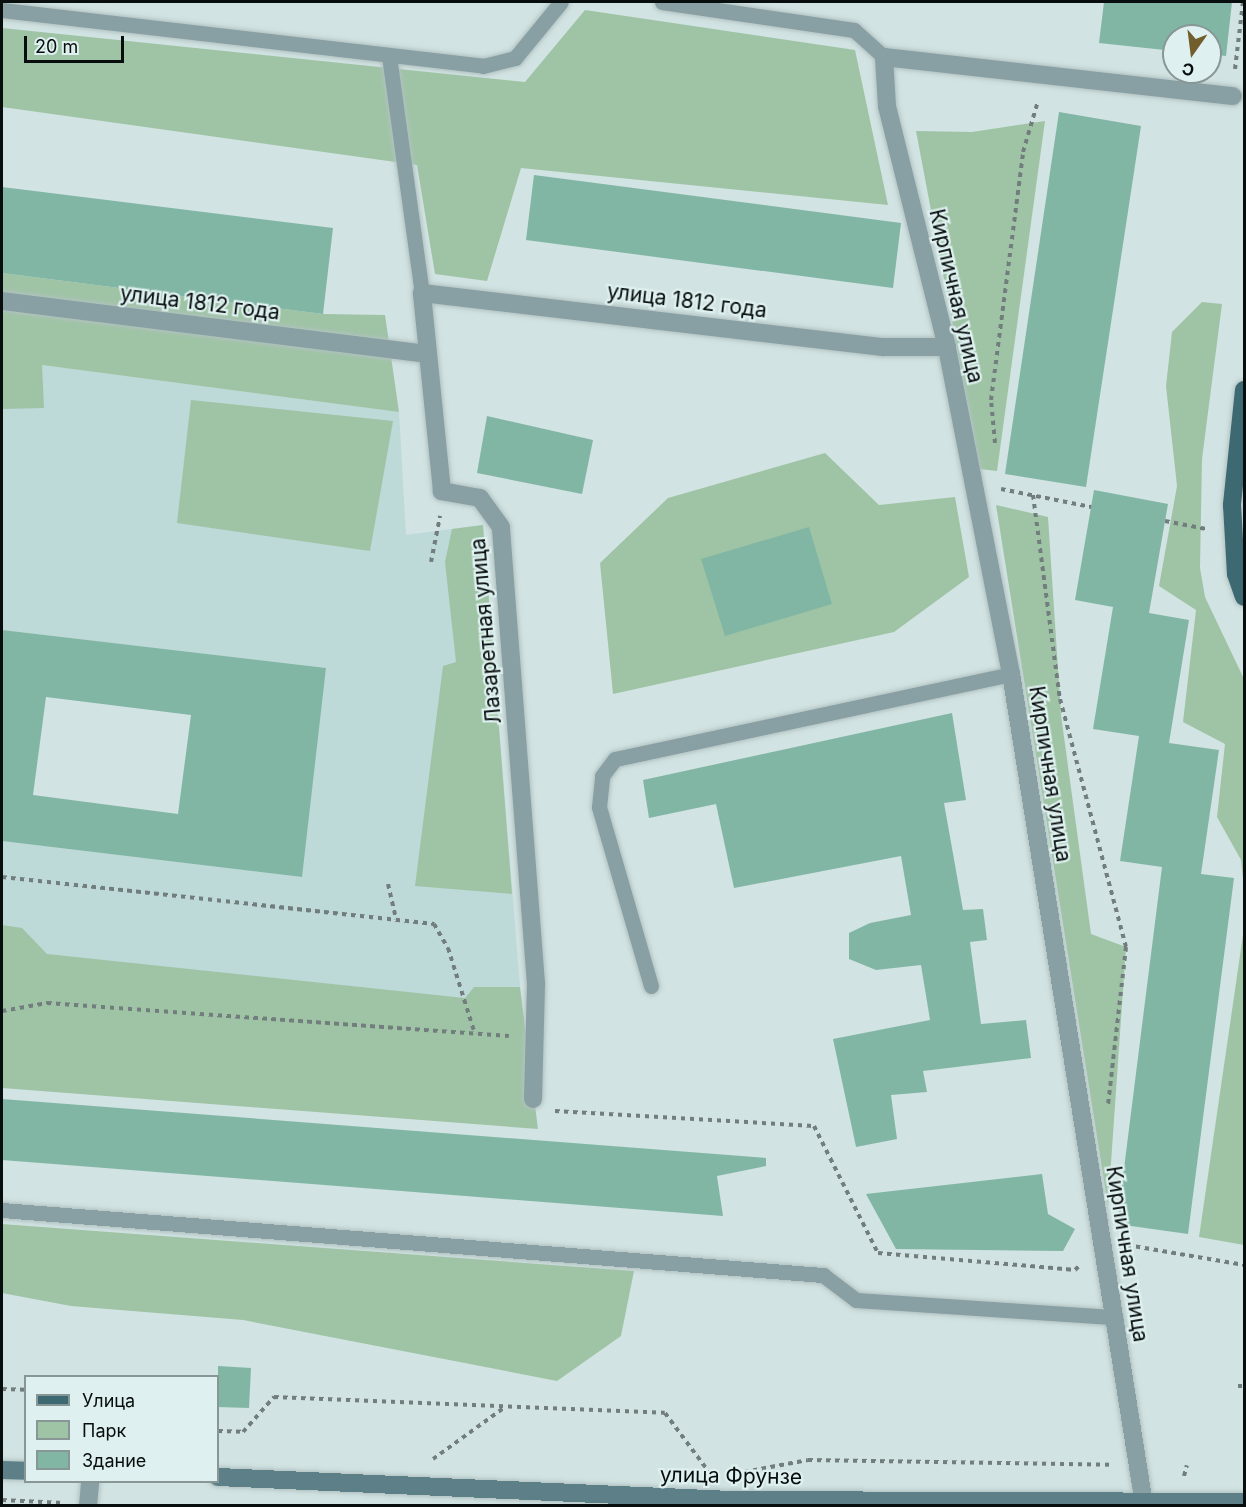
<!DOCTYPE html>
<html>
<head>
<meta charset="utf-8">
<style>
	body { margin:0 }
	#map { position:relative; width:1246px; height:1507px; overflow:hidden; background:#d1e3e2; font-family:Inter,sans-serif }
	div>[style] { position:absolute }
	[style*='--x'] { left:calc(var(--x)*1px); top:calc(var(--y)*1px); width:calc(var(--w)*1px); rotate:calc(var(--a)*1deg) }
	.built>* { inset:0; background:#bdd9d8 }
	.green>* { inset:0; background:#9fc4a5 }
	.building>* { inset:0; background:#82b6a4 }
	.path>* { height:4px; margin-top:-2px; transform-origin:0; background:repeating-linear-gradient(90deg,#727e7d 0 4.5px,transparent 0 9px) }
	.roads { filter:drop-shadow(0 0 2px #b1c1c0) drop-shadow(0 0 2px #b1c1c0) }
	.lane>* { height:15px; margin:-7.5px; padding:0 7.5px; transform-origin:7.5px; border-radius:7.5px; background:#889fa4 }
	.street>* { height:18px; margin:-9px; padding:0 9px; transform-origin:9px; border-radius:9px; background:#889fa4 }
	.secondary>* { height:18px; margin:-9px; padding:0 9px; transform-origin:9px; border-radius:9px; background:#5d8088 }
	.primary>* { height:18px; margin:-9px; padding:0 9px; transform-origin:9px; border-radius:9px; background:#3d6973 }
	span { translate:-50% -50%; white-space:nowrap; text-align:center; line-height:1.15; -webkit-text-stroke:4.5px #def0ef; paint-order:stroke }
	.street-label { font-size:21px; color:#080e0e }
	.frame { position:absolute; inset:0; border:3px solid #080e0e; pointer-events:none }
	.legend { position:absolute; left:24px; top:1375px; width:195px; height:108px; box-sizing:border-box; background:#def0ef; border:2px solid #889695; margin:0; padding:8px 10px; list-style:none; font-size:18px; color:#080e0e }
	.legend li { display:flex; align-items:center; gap:12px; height:30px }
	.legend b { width:30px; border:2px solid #889695 }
	.north { position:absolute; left:1162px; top:24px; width:60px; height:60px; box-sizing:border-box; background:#def0ef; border:2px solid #889695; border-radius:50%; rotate:194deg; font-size:16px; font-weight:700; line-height:24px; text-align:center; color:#080e0e }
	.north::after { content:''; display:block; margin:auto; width:21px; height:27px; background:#725d2c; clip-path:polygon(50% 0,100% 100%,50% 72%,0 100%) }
	.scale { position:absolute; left:24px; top:36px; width:100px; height:27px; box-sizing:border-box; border:3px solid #080e0e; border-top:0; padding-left:8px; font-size:18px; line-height:21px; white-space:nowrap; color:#080e0e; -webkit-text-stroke:4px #def0ef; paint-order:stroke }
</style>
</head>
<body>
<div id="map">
	<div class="built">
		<i style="clip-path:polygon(42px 365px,399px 412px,406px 535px,483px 525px,520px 987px,474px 987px,465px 998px,2px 950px,2px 841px,301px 877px,326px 668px,2px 630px,2px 409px)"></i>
	</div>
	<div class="green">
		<i style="clip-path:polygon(585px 10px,855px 50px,888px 205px,521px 168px,487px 281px,435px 274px,417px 165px,2px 107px,2px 28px,525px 82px)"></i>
		<i style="clip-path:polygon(1045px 121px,997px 471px,980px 469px,916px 131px,972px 132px)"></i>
		<i style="clip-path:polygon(2px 273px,323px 314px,385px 315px,399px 412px,42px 365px,44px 408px,2px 409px)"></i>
		<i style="clip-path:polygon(1202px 302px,1222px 304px,1202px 459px,1200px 568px,1205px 597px,1244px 679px,1244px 888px,1241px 860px,1217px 817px,1225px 744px,1183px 722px,1196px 610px,1159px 586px,1177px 486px,1166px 386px,1172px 332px)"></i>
		<i style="clip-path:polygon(191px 400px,393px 421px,370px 551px,177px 523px)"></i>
		<i style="clip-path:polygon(825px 453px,879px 505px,955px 497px,969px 577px,894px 632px,613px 694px,600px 563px,668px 498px)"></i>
		<i style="clip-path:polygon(996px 505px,1048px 517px,1061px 715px,1091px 934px,1126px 947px,1108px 1206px)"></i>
		<i style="clip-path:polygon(483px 525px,512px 894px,415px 886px,443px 666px,456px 662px,445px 562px,452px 529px)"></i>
		<i style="clip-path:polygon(2px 925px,22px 928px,47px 954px,465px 998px,474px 987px,520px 987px,538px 1129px,2px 1088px)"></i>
		<i style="clip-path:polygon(1244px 928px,1244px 1245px,1199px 1237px)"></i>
		<i style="clip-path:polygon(2px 1224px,634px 1271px,621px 1336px,557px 1381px,243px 1320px,71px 1306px,2px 1293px)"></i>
	</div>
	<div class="building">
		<i style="clip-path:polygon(1104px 2px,1232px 2px,1226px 56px,1210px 54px,1210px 36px,1174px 36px,1174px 51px,1099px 43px)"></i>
		<i style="clip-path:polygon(1059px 112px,1141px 126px,1086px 487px,1005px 474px)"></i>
		<i style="clip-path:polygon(534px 175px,901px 223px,893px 288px,526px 240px)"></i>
		<i style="clip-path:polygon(2px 187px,333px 228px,323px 314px,2px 273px)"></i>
		<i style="clip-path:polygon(487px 416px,593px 440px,582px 494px,477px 473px)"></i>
		<i style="clip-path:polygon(1094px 490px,1168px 504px,1149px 613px,1189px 620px,1169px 743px,1219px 750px,1201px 874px,1234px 878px,1188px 1234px,1117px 1224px,1162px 867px,1120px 861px,1139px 736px,1093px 729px,1113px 607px,1075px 600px)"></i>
		<i style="clip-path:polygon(809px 527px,832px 604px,725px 636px,701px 559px)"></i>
		<i style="clip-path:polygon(evenodd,2px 630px,326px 668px,302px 877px,2px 841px,2px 630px,46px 697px,191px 715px,178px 814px,33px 795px,46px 697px)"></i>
		<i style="clip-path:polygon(952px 713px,966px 800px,944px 803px,963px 910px,983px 909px,987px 940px,970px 942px,981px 1024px,1026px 1020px,1031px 1058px,923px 1071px,927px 1092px,891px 1095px,897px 1139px,856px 1147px,833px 1039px,930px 1020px,921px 965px,876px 970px,849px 959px,849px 933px,870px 923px,911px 915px,901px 856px,734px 888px,716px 804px,649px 818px,643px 780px)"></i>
		<i style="clip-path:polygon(2px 1099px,766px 1158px,766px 1166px,717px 1176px,723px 1216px,2px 1160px)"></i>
		<i style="clip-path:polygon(1042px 1174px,1048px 1214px,1075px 1229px,1063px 1251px,896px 1249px,866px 1194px)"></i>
		<i style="clip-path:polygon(218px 1366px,251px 1368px,249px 1408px,218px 1407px)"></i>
	</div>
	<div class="path">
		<i style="--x:1235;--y:69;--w:67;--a:-83.2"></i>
		<i style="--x:995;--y:443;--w:43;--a:-95.3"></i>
		<i style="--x:991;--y:400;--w:250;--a:-82.6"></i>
		<i style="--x:1023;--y:152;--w:53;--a:-73.6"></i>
		<i style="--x:1001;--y:489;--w:92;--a:11.3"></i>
		<i style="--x:1033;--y:495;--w:206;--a:82.5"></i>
		<i style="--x:1060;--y:699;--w:257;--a:75.1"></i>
		<i style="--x:1126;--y:947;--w:158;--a:96.5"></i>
		<i style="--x:1165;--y:521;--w:42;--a:11"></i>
		<i style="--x:431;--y:562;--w:47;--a:-78.9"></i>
		<i style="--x:2;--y:877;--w:435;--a:6.2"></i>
		<i style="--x:434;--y:924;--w:28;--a:60"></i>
		<i style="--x:448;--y:948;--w:90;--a:72.6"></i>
		<i style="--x:388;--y:884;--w:36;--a:77"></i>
		<i style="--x:2;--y:1011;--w:46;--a:-10.1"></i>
		<i style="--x:47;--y:1003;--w:463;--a:4.1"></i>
		<i style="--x:555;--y:1111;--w:259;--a:3.3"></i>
		<i style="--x:814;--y:1126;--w:142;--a:63.3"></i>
		<i style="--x:878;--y:1253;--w:198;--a:4.9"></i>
		<i style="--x:1075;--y:1270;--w:7;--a:-45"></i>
		<i style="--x:1127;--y:1245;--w:119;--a:9.7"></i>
		<i style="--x:1238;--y:1386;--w:6;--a:0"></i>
		<i style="--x:2;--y:1389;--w:24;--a:2"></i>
		<i style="--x:218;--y:1431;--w:25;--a:2"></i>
		<i style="--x:243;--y:1432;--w:47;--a:-48.5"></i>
		<i style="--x:274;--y:1397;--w:391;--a:2.3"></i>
		<i style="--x:665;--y:1413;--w:74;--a:53.3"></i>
		<i style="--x:433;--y:1459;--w:89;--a:-35.8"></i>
		<i style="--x:744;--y:1472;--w:65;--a:-10.6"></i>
		<i style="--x:808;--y:1460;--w:305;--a:0.9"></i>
		<i style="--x:1184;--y:1476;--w:11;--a:-75"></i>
		<i style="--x:2;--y:1500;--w:62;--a:2.8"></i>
	</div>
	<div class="roads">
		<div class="lane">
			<i style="--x:662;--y:2;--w:194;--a:8.3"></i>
			<i style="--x:854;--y:30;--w:40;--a:42"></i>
			<i style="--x:2;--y:10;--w:484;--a:6.6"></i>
			<i style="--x:483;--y:66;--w:33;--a:-14"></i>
			<i style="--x:515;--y:58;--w:72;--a:-50.6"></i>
			<i style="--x:389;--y:56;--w:239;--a:82.1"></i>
			<i style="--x:651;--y:986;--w:186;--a:-106.2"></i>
			<i style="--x:599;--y:807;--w:31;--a:-84"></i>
			<i style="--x:602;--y:776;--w:21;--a:-53"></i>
			<i style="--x:615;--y:759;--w:405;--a:-12.1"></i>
			<i style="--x:2;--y:1210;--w:824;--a:4.53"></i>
			<i style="--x:823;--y:1275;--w:41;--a:37.1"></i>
			<i style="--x:856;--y:1300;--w:260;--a:3.8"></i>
		</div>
		<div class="street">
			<i style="--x:2;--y:301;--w:429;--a:7.1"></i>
			<i style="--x:533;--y:1099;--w:115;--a:-88.5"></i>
			<i style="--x:536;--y:984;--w:458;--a:-94.4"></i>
			<i style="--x:501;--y:527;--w:36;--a:-126"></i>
			<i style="--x:480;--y:498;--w:39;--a:-170"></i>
			<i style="--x:442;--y:491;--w:199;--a:-95.8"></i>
			<i style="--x:422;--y:293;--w:464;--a:6.7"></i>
			<i style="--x:883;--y:347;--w:64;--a:0"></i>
			<i style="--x:1144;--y:1504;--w:841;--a:-99.1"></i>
			<i style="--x:1011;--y:674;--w:333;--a:-101.1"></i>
			<i style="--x:947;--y:347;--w:248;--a:-104"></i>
			<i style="--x:887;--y:106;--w:49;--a:-93.5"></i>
			<i style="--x:884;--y:57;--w:351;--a:6.4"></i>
			<i style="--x:88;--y:1506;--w:24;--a:-85"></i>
		</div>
		<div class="secondary">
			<i style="--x:2;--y:1470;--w:24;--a:2"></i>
			<i style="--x:218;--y:1477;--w:513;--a:2.57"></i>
			<i style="--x:730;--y:1500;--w:514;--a:0.22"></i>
		</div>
		<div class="primary">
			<i style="--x:1244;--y:390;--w:116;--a:96"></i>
			<i style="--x:1232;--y:505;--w:69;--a:86.7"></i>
			<i style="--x:1236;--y:574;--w:24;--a:71"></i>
		</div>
	</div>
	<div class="street-label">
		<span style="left:956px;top:296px;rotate:77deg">Кирпичная улица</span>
		<span style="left:687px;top:301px;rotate:7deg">улица 1812 года</span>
		<span style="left:200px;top:303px;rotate:7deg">улица 1812 года</span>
		<span style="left:486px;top:631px;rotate:-95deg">Лазаретная улица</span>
		<span style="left:1050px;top:774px;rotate:81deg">Кирпичная улица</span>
		<span style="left:1127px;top:1254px;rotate:81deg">Кирпичная улица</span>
		<span style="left:731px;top:1476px;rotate:1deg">улица Фрунзе</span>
	</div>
	<div class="frame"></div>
	<ul class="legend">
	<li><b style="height:8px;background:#3d6973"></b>Улица</li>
	<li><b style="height:16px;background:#9fc4a5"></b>Парк</li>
	<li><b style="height:16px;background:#82b6a4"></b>Здание</li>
	</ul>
	<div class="north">С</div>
	<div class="scale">20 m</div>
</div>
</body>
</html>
